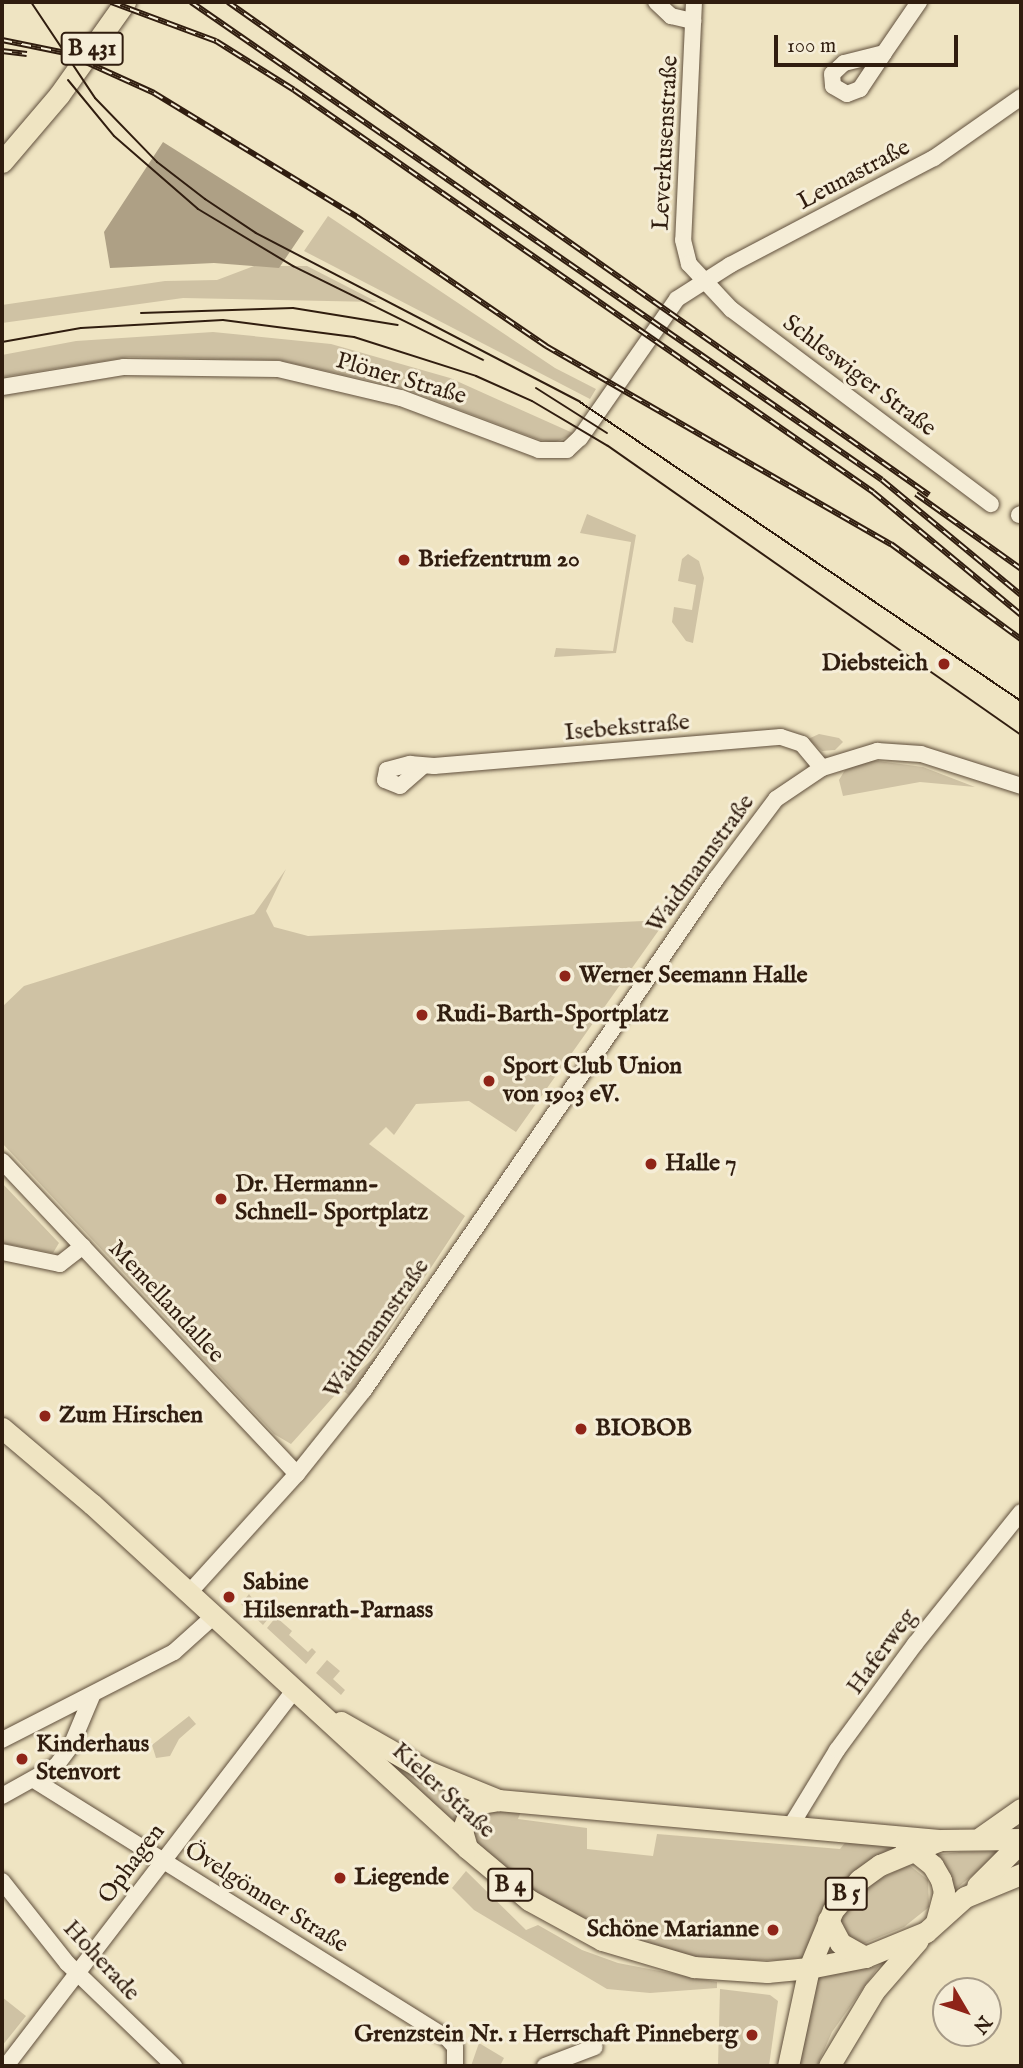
<!DOCTYPE html>
<html>
<head>
<meta charset="utf-8">
<style>
	body { margin:0 }
	#map { position:relative; width:1023px; height:2068px; overflow:hidden; background:#efe4c2; font-family:"IM FELL English",serif }
	div>[style] { position:absolute }
	[style*='--x'] { left:calc(var(--x)*1px); top:calc(var(--y)*1px); width:calc(var(--w)*1px); rotate:calc(var(--a)*1deg) }
	.green>* { inset:0; background:#cfc2a4 }
	.water>* { inset:0; background:#aea085 }
	.roads { filter:drop-shadow(0 0 2px #604f3c) drop-shadow(0 0 2px #604f3c) }
	.minor>* { height:16px; margin:-8px; padding:0 8px; transform-origin:8px; border-radius:8px; background:#f5edd7 }
	.major>* { height:21px; margin:-10.5px; padding:0 10.5px; transform-origin:10.5px; border-radius:10.5px; background:#efe4c2 }
	.tram>* { height:2px; margin:-1px; padding:0 1px; transform-origin:1px; border-radius:1px; background:#301d0f }
	.rail>* { height:6px; margin-top:-3px; transform-origin:0; background:repeating-linear-gradient(90deg,#f5edd7 0 10px,#301d0f 0 20px); box-sizing:border-box; border-block:2px solid #301d0f }
	.dots>* { width:19px; height:19px; translate:-50% -50%; box-sizing:border-box; border:4px solid #f5edd7; border-radius:50% }
	span { translate:-50% -50%; white-space:nowrap; text-align:center; line-height:1.15; -webkit-text-stroke:6px #f5edd7; paint-order:stroke }
	.shield-label span { padding:2px 5px; background:#f5edd7; border:2px solid; border-radius:5px; -webkit-text-stroke-width:0 }
	.shield-label { font-size:23px; color:#301d0f; font-weight:700 }
	.street-label { font-size:24px; color:#301d0f }
	.poi-label { font-size:24px; color:#301d0f; font-weight:700 }
	.left { translate:0 -50%; text-align:left }
	.right { translate:-100% -50%; text-align:right }
	.frame { position:absolute; inset:0; border:4px solid #301d0f; pointer-events:none }
	.north { position:absolute; left:932px; top:1977px; width:70px; height:70px; box-sizing:border-box; background:#f5edd7; border:2px solid #a69a87; border-radius:50%; rotate:129deg; font-size:19px; font-weight:700; line-height:28px; text-align:center; color:#301d0f }
	.north::after { content:''; display:block; margin:auto; width:24px; height:32px; background:#8f2418; clip-path:polygon(50% 0,100% 100%,50% 72%,0 100%) }
	.scale { position:absolute; left:774px; top:35px; width:184px; height:32px; box-sizing:border-box; border:4px solid #301d0f; border-top:0; padding-left:9px; font-size:21px; line-height:24px; white-space:nowrap; color:#301d0f; -webkit-text-stroke:5px #f5edd7; paint-order:stroke }
</style>
</head>
<body>
<div id="map">
	<div class="green">
		<i style="clip-path:polygon(328px 216px,555px 368px,596px 389px,590px 399px,304px 251px)"></i>
		<i style="clip-path:polygon(254px 266px,307px 266px,377px 302px,183px 298px,2px 323px,2px 305px,165px 281px,217px 280px)"></i>
		<i style="clip-path:polygon(213px 332px,331px 344px,450px 378px,575px 434px,553px 443px,537px 439px,402px 388px,278px 360px,129px 357px,2px 377px,2px 355px,76px 341px)"></i>
		<i style="clip-path:polygon(587px 514px,636px 535px,616px 653px,554px 657px,556px 648px,613px 651px,631px 542px,580px 533px)"></i>
		<i style="clip-path:polygon(688px 554px,699px 561px,704px 578px,693px 643px,686px 641px,672px 622px,674px 607px,692px 610px,696px 585px,678px 581px,682px 559px)"></i>
		<i style="clip-path:polygon(819px 734px,839px 738px,843px 742px,835px 750px,822px 751px,808px 739px)"></i>
		<i style="clip-path:polygon(870px 760px,923px 767px,975px 787px,920px 782px,843px 796px,839px 780px,845px 770px)"></i>
		<i style="clip-path:polygon(286px 869px,266px 911px,274px 927px,308px 936px,666px 920px,516px 1132px,469px 1101px,416px 1104px,394px 1135px,386px 1127px,369px 1144px,465px 1216px,380px 1345px,291px 1444px,274px 1434px,2px 1143px,2px 1007px,24px 986px,254px 914px)"></i>
		<i style="clip-path:polygon(2px 1183px,59px 1243px,53px 1253px,2px 1243px)"></i>
		<i style="clip-path:polygon(379px 1353px,350px 1396px,342px 1390px,354px 1376px)"></i>
		<i style="clip-path:polygon(249px 1594px,267px 1617px,273px 1613px,263px 1625px,241px 1604px)"></i>
		<i style="clip-path:polygon(276px 1617px,292px 1631px,289px 1635px,308px 1652px,312px 1648px,316px 1652px,306px 1664px,267px 1628px)"></i>
		<i style="clip-path:polygon(327px 1660px,340px 1671px,333px 1679px,345px 1690px,341px 1695px,316px 1673px)"></i>
		<i style="clip-path:polygon(189px 1716px,196px 1724px,179px 1739px,170px 1756px,156px 1758px,152px 1745px)"></i>
		<i style="clip-path:polygon(365px 1747px,468px 1802px,453px 1825px)"></i>
		<i style="clip-path:polygon(485px 1810px,521px 1811px,518px 1819px,587px 1828px,587px 1849px,653px 1856px,657px 1834px,840px 1849px,848px 1839px,890px 1848px,829px 1900px,803px 1960px,704px 1960px,610px 1934px,528px 1889px,474px 1840px,472px 1826px)"></i>
		<i style="clip-path:polygon(1003px 1851px,953px 1891px,934px 1855px,959px 1852px)"></i>
		<i style="clip-path:polygon(909px 1865px,928px 1880px,929px 1907px,904px 1927px,858px 1946px,838px 1927px,845px 1911px,877px 1880px)"></i>
		<i style="clip-path:polygon(466px 1871px,526px 1930px,538px 1925px,582px 1950px,618px 1963px,717px 1982px,717px 1988px,650px 1993px,607px 1989px,474px 1910px,452px 1888px)"></i>
		<i style="clip-path:polygon(879px 1966px,832px 2032px,817px 2066px,797px 2066px,817px 1977px)"></i>
		<i style="clip-path:polygon(720px 1989px,770px 1995px,778px 2001px,769px 2066px,718px 2066px)"></i>
		<i style="clip-path:polygon(2px 1997px,26px 2016px,2px 2046px)"></i>
		<i style="clip-path:polygon(479px 2043px,504px 2058px,500px 2066px,471px 2066px)"></i>
	</div>
	<div class="water">
		<i style="clip-path:polygon(163px 142px,304px 231px,279px 268px,214px 263px,110px 268px,104px 232px)"></i>
	</div>
	<div class="roads">
		<div class="minor">
			<i style="--x:656;--y:2;--w:21;--a:43"></i>
			<i style="--x:671;--y:16;--w:23;--a:13"></i>
			<i style="--x:694;--y:2;--w:238;--a:92.6"></i>
			<i style="--x:683;--y:240;--w:25;--a:76"></i>
			<i style="--x:689;--y:264;--w:62;--a:47"></i>
			<i style="--x:731;--y:309;--w:325;--a:36.9"></i>
			<i style="--x:884;--y:53;--w:41;--a:166"></i>
			<i style="--x:844;--y:63;--w:16;--a:137"></i>
			<i style="--x:832;--y:74;--w:12;--a:85"></i>
			<i style="--x:833;--y:86;--w:16;--a:30"></i>
			<i style="--x:847;--y:94;--w:14;--a:-21"></i>
			<i style="--x:860;--y:89;--w:43;--a:-56.3"></i>
			<i style="--x:884;--y:53;--w:62;--a:-55.5"></i>
			<i style="--x:2;--y:387;--w:124;--a:-9.3"></i>
			<i style="--x:124;--y:367;--w:154;--a:0.7"></i>
			<i style="--x:278;--y:369;--w:126;--a:13.3"></i>
			<i style="--x:401;--y:398;--w:147;--a:20.6"></i>
			<i style="--x:539;--y:450;--w:28;--a:0"></i>
			<i style="--x:567;--y:450;--w:18;--a:-43"></i>
			<i style="--x:580;--y:438;--w:169;--a:-55.1"></i>
			<i style="--x:677;--y:299;--w:63;--a:-32.7"></i>
			<i style="--x:730;--y:265;--w:230;--a:-27.7"></i>
			<i style="--x:934;--y:158;--w:106;--a:-35"></i>
			<i style="--x:1019;--y:515;--w:2;--a:-27"></i>
			<i style="--x:423;--y:766;--w:30;--a:139"></i>
			<i style="--x:400;--y:786;--w:16;--a:-158"></i>
			<i style="--x:385;--y:780;--w:10;--a:-79"></i>
			<i style="--x:387;--y:770;--w:24;--a:-15"></i>
			<i style="--x:410;--y:764;--w:24;--a:5"></i>
			<i style="--x:434;--y:766;--w:348;--a:-4.8"></i>
			<i style="--x:781;--y:737;--w:22;--a:18"></i>
			<i style="--x:802;--y:744;--w:31;--a:50"></i>
			<i style="--x:2;--y:1161;--w:430;--a:46.7"></i>
			<i style="--x:2;--y:1252;--w:59;--a:11.7"></i>
			<i style="--x:60;--y:1264;--w:29;--a:-38"></i>
			<i style="--x:188;--y:1594;--w:162;--a:-47.8"></i>
			<i style="--x:297;--y:1474;--w:107;--a:-51.4"></i>
			<i style="--x:364;--y:1390;--w:621;--a:-55.44"></i>
			<i style="--x:716;--y:879;--w:100;--a:-53.1"></i>
			<i style="--x:776;--y:799;--w:55;--a:-34"></i>
			<i style="--x:822;--y:768;--w:58;--a:-17.2"></i>
			<i style="--x:877;--y:751;--w:44;--a:3.9"></i>
			<i style="--x:921;--y:754;--w:105;--a:17.7"></i>
			<i style="--x:2;--y:1740;--w:193;--a:-27.1"></i>
			<i style="--x:174;--y:1652;--w:54;--a:-42"></i>
			<i style="--x:34;--y:1780;--w:487;--a:32"></i>
			<i style="--x:447;--y:2038;--w:12;--a:48"></i>
			<i style="--x:455;--y:2047;--w:19;--a:90"></i>
			<i style="--x:2;--y:1796;--w:62;--a:-29.1"></i>
			<i style="--x:56;--y:1766;--w:25;--a:-53"></i>
			<i style="--x:71;--y:1746;--w:54;--a:-67.2"></i>
			<i style="--x:790;--y:1827;--w:90;--a:-58.6"></i>
			<i style="--x:837;--y:1750;--w:132;--a:-53.7"></i>
			<i style="--x:915;--y:1644;--w:169;--a:-51.2"></i>
			<i style="--x:2;--y:1881;--w:105;--a:51.6"></i>
			<i style="--x:67;--y:1963;--w:149;--a:43.9"></i>
			<i style="--x:6;--y:2066;--w:474;--a:-52.5"></i>
			<i style="--x:545;--y:2066;--w:53;--a:-20.8"></i>
		</div>
		<div class="major">
			<i style="--x:2;--y:162;--w:88;--a:-49.6"></i>
			<i style="--x:59;--y:95;--w:114;--a:-54.6"></i>
			<i style="--x:2;--y:1428;--w:118;--a:40.2"></i>
			<i style="--x:92;--y:1504;--w:509;--a:42.53"></i>
			<i style="--x:467;--y:1848;--w:81;--a:40"></i>
			<i style="--x:529;--y:1900;--w:83;--a:28.7"></i>
			<i style="--x:602;--y:1940;--w:96;--a:16.4"></i>
			<i style="--x:694;--y:1967;--w:73;--a:3.9"></i>
			<i style="--x:767;--y:1972;--w:42;--a:-5.4"></i>
			<i style="--x:809;--y:1968;--w:57;--a:-11.1"></i>
			<i style="--x:865;--y:1957;--w:66;--a:-22.3"></i>
			<i style="--x:926;--y:1932;--w:52;--a:-41.9"></i>
			<i style="--x:965;--y:1897;--w:61;--a:-22.3"></i>
			<i style="--x:341;--y:1722;--w:99;--a:29.7"></i>
			<i style="--x:427;--y:1771;--w:77;--a:22.2"></i>
			<i style="--x:498;--y:1800;--w:445;--a:5.2"></i>
			<i style="--x:941;--y:1840;--w:80;--a:-0.7"></i>
			<i style="--x:981;--y:1837;--w:49;--a:-35"></i>
			<i style="--x:905;--y:1843;--w:36;--a:39"></i>
			<i style="--x:933;--y:1866;--w:16;--a:60"></i>
			<i style="--x:941;--y:1880;--w:12;--a:76"></i>
			<i style="--x:944;--y:1892;--w:31;--a:105"></i>
			<i style="--x:467;--y:1848;--w:18;--a:-106"></i>
			<i style="--x:462;--y:1831;--w:17;--a:-69"></i>
			<i style="--x:468;--y:1815;--w:18;--a:-43"></i>
			<i style="--x:481;--y:1803;--w:17;--a:-10"></i>
			<i style="--x:977;--y:1886;--w:62;--a:-45"></i>
			<i style="--x:828;--y:1920;--w:26;--a:62"></i>
			<i style="--x:840;--y:1943;--w:29;--a:29"></i>
			<i style="--x:788;--y:2066;--w:100;--a:-77.9"></i>
			<i style="--x:809;--y:1968;--w:63;--a:-67.5"></i>
			<i style="--x:833;--y:1910;--w:40;--a:-49"></i>
			<i style="--x:859;--y:1880;--w:26;--a:-36"></i>
			<i style="--x:880;--y:1865;--w:63;--a:-22.5"></i>
			<i style="--x:829;--y:2066;--w:87;--a:-59"></i>
			<i style="--x:874;--y:1991;--w:67;--a:-49.2"></i>
		</div>
	</div>
	<div class="tram">
		<i style="--x:31;--y:2;--w:115;--a:56.3"></i>
		<i style="--x:95;--y:98;--w:89;--a:45.9"></i>
		<i style="--x:157;--y:162;--w:61;--a:37.6"></i>
		<i style="--x:205;--y:199;--w:61;--a:33.7"></i>
		<i style="--x:256;--y:233;--w:365;--a:27.5"></i>
		<i style="--x:580;--y:402;--w:533;--a:34.14"></i>
		<i style="--x:68;--y:80;--w:72;--a:50.6"></i>
		<i style="--x:114;--y:136;--w:111;--a:41"></i>
		<i style="--x:198;--y:209;--w:111;--a:31"></i>
		<i style="--x:293;--y:266;--w:212;--a:26.3"></i>
		<i style="--x:141;--y:313;--w:152;--a:-1.9"></i>
		<i style="--x:293;--y:308;--w:106;--a:9.2"></i>
		<i style="--x:2;--y:342;--w:80;--a:-10"></i>
		<i style="--x:81;--y:328;--w:142;--a:-3.2"></i>
		<i style="--x:223;--y:320;--w:132;--a:7.4"></i>
		<i style="--x:354;--y:337;--w:128;--a:17.7"></i>
		<i style="--x:476;--y:376;--w:61;--a:24.1"></i>
		<i style="--x:532;--y:401;--w:88;--a:30.6"></i>
		<i style="--x:608;--y:446;--w:504;--a:34.98"></i>
		<i style="--x:536;--y:388;--w:84;--a:32.4"></i>
	</div>
	<div class="rail">
		<i style="--x:111;--y:2;--w:112;--a:20.4"></i>
		<i style="--x:216;--y:41;--w:92;--a:32.1"></i>
		<i style="--x:294;--y:90;--w:705;--a:34.77"></i>
		<i style="--x:873;--y:492;--w:192;--a:39.7"></i>
		<i style="--x:191;--y:2;--w:840;--a:34.67"></i>
		<i style="--x:882;--y:480;--w:180;--a:39.6"></i>
		<i style="--x:228;--y:2;--w:857;--a:35.12"></i>
		<i style="--x:2;--y:40;--w:65;--a:11.5"></i>
		<i style="--x:66;--y:53;--w:97;--a:24.4"></i>
		<i style="--x:154;--y:93;--w:238;--a:31.4"></i>
		<i style="--x:357;--y:217;--w:229;--a:34.3"></i>
		<i style="--x:546;--y:346;--w:398;--a:29.9"></i>
		<i style="--x:891;--y:544;--w:161;--a:36.2"></i>
		<i style="--x:2;--y:51;--w:25;--a:7"></i>
		<i style="--x:916;--y:494;--w:129;--a:35.5"></i>
	</div>
	<div class="dots">
		<i style="left:404px;top:560px;background:#8f2418"></i>
		<i style="left:944px;top:664px;background:#8f2418"></i>
		<i style="left:565px;top:976px;background:#8f2418"></i>
		<i style="left:422px;top:1015px;background:#8f2418"></i>
		<i style="left:489px;top:1081px;background:#8f2418"></i>
		<i style="left:651px;top:1164px;background:#8f2418"></i>
		<i style="left:221px;top:1199px;background:#8f2418"></i>
		<i style="left:45px;top:1416px;background:#8f2418"></i>
		<i style="left:581px;top:1429px;background:#8f2418"></i>
		<i style="left:229px;top:1597px;background:#8f2418"></i>
		<i style="left:22px;top:1759px;background:#8f2418"></i>
		<i style="left:340px;top:1878px;background:#8f2418"></i>
		<i style="left:773px;top:1930px;background:#8f2418"></i>
		<i style="left:752px;top:2035px;background:#8f2418"></i>
	</div>
	<div class="shield-label">
		<span style="left:92px;top:49px">B 431</span>
		<span style="left:510px;top:1885px">B 4</span>
		<span style="left:846px;top:1894px">B 5</span>
	</div>
	<div class="street-label">
		<span style="left:666px;top:143px;rotate:-87deg">Leverkusenstraße</span>
		<span style="left:854px;top:175px;rotate:-28deg">Leunastraße</span>
		<span style="left:859px;top:376px;rotate:37deg">Schleswiger Straße</span>
		<span style="left:401px;top:379px;rotate:16deg">Plöner Straße</span>
		<span style="left:627px;top:728px;rotate:-5deg">Isebekstraße</span>
		<span style="left:701px;top:864px;rotate:-54deg">Waidmannstraße</span>
		<span style="left:166px;top:1302px;rotate:47deg">Memellandallee</span>
		<span style="left:377px;top:1329px;rotate:-55deg">Waidmannstraße</span>
		<span style="left:882px;top:1652px;rotate:-54deg">Haferweg</span>
		<span style="left:443px;top:1791px;rotate:42deg">Kieler Straße</span>
		<span style="left:132px;top:1864px;rotate:-53deg">Ophagen</span>
		<span style="left:266px;top:1898px;rotate:32deg">Övelgönner Straße</span>
		<span style="left:101px;top:1961px;rotate:47deg">Hoherade</span>
	</div>
	<div class="poi-label">
		<span class="left" style="left:418px;top:560px">Briefzentrum 20</span>
		<span class="right" style="left:928px;top:664px">Diebsteich</span>
		<span class="left" style="left:579px;top:976px">Werner Seemann Halle</span>
		<span class="left" style="left:436px;top:1015px">Rudi-Barth-Sportplatz</span>
		<span class="left" style="left:503px;top:1081px">Sport Club Union<br>von 1903 eV.</span>
		<span class="left" style="left:665px;top:1164px">Halle 7</span>
		<span class="left" style="left:235px;top:1199px">Dr. Hermann-<br>Schnell- Sportplatz</span>
		<span class="left" style="left:59px;top:1416px">Zum Hirschen</span>
		<span class="left" style="left:595px;top:1429px">BIOBOB</span>
		<span class="left" style="left:243px;top:1597px">Sabine<br>Hilsenrath-Parnass</span>
		<span class="left" style="left:36px;top:1759px">Kinderhaus<br>Stenvort</span>
		<span class="left" style="left:354px;top:1878px">Liegende</span>
		<span class="right" style="left:759px;top:1930px">Schöne Marianne</span>
		<span class="right" style="left:738px;top:2035px">Grenzstein Nr. 1 Herrschaft Pinneberg</span>
	</div>
	<div class="frame"></div>
	<div class="north">N</div>
	<div class="scale">100 m</div>
</div>
</body>
</html>
